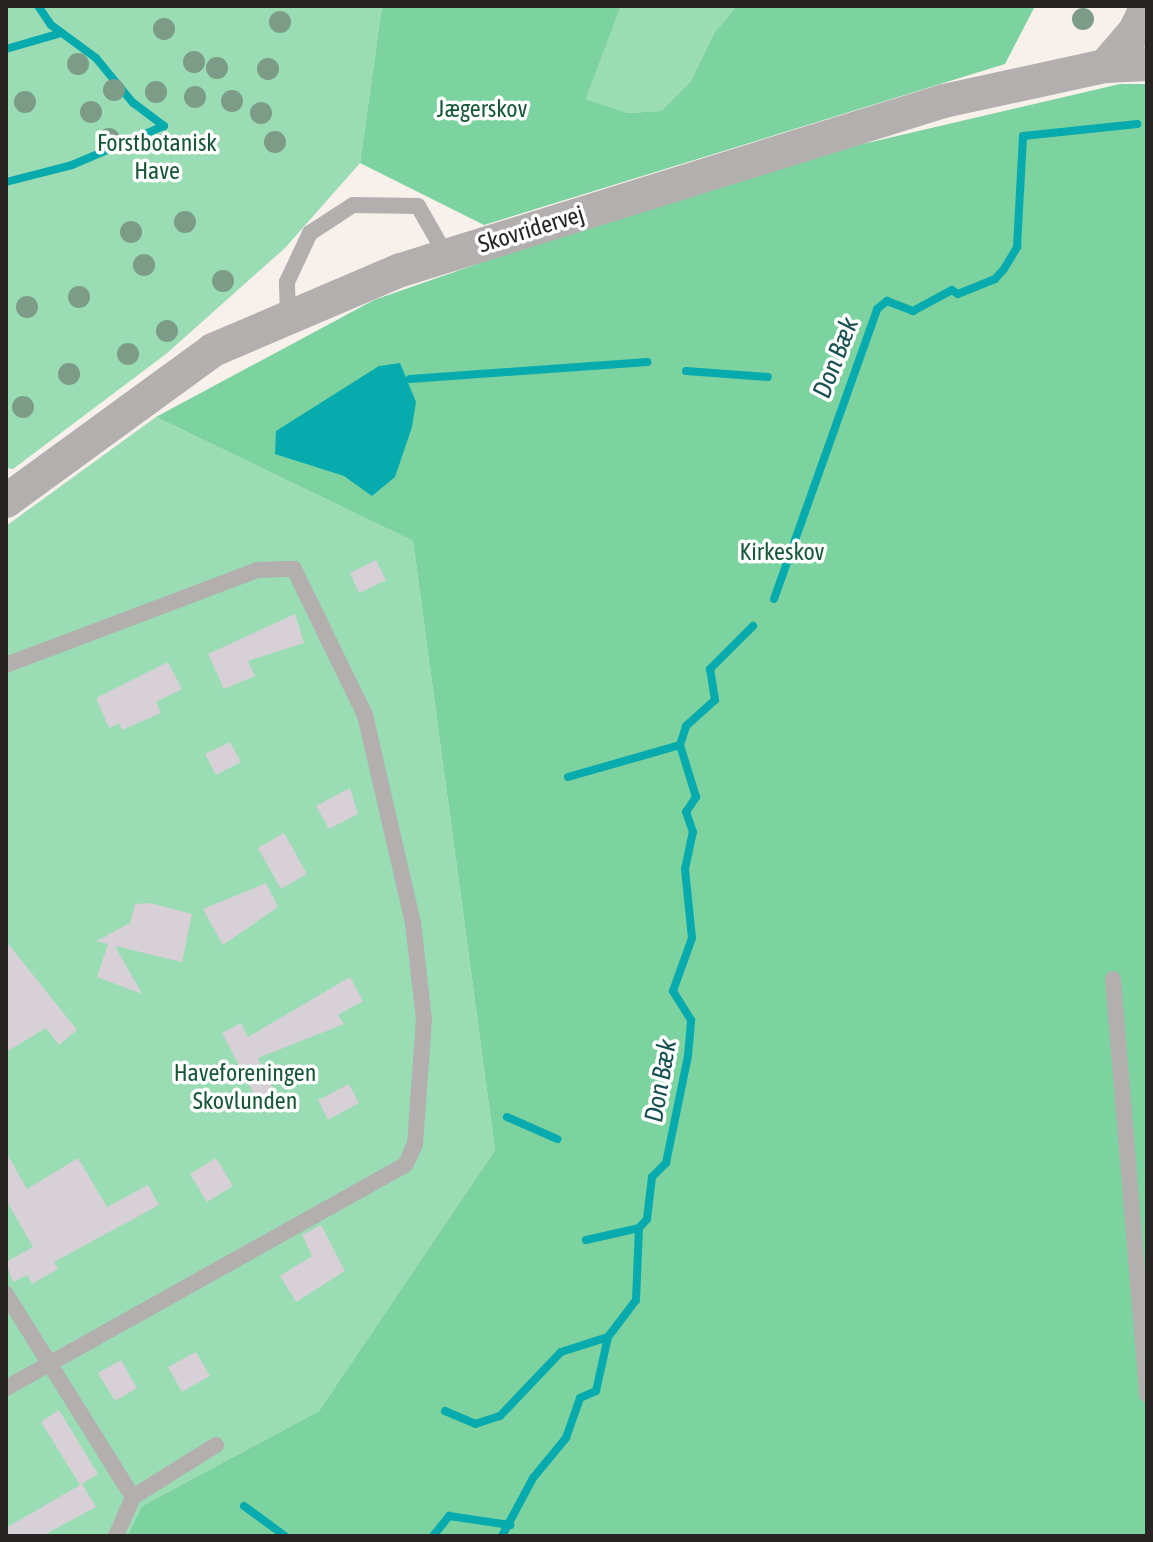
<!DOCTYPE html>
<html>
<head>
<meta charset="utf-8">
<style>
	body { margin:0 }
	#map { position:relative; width:1153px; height:1542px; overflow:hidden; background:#f8f0eb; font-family:"Asap Condensed",sans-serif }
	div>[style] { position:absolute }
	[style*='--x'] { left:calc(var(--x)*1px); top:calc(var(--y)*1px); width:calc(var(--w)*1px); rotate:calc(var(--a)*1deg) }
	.green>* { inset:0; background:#9adcb3 }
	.forest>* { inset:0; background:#7cd39f }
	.water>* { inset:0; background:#07aaad }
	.stream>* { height:8px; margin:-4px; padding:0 4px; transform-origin:4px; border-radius:4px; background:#07aaad }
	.building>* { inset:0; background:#d7d0d6 }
	.service>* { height:16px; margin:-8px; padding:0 8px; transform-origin:8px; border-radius:8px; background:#b3afaf }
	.minor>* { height:34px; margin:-17px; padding:0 17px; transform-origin:17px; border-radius:17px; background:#b3afaf }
	.trees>* { width:22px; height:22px; margin:-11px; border-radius:50%; background:#7c9c88 }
	span { translate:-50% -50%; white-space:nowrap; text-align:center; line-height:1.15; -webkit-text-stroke:7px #fff; paint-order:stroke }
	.park-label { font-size:24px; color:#175837 }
	.street-label { font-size:24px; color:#272423 }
	.water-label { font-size:26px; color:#195152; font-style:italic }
	.frame { position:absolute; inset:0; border:8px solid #272423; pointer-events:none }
</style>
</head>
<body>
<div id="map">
	<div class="green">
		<i style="clip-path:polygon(6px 6px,382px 6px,360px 163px,285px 248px,166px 354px,13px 469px,6px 468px)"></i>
		<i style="clip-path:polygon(621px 6px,737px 6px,714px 33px,691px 81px,661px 111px,628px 113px,586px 99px)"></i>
		<i style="clip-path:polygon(156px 417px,413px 541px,495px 1150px,319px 1411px,142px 1506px,127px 1536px,6px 1536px,6px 526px)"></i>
	</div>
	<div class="forest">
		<i style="clip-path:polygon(382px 6px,621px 6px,586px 99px,628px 113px,661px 111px,691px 81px,714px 33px,737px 6px,1035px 6px,1005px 64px,484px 225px,360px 163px)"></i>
		<i style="clip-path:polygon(1120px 84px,1147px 84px,1147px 1536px,127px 1536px,142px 1506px,319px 1411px,495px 1150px,413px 541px,156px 417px,374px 300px,586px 226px,850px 147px)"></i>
	</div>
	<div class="water">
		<i style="clip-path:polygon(400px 363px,416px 402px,412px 427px,395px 477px,372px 496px,344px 476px,275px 454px,276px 431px,379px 366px)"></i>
	</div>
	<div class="stream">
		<i style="--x:6;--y:49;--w:57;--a:-16.2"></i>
		<i style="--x:6;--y:182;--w:68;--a:-14.4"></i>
		<i style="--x:72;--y:165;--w:100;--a:-23"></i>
		<i style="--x:164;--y:126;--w:39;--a:-143"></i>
		<i style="--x:133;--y:103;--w:58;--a:-129.4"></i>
		<i style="--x:96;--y:58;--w:56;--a:-143.7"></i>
		<i style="--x:51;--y:25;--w:23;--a:-124"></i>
		<i style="--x:686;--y:371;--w:82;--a:4.2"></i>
		<i style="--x:410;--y:379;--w:238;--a:-4.1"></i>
		<i style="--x:774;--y:599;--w:308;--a:-70.4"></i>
		<i style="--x:877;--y:309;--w:13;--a:-39"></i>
		<i style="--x:887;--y:301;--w:28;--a:21"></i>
		<i style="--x:913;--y:311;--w:44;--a:-28.3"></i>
		<i style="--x:952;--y:290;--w:7;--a:34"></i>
		<i style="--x:958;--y:294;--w:40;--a:-22"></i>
		<i style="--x:995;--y:279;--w:13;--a:-48"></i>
		<i style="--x:1004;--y:269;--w:26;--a:-59"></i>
		<i style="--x:1017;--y:247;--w:111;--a:-86.9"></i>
		<i style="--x:1023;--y:136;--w:115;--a:-6"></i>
		<i style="--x:568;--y:777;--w:116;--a:-15.9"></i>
		<i style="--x:507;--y:1117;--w:55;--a:23.7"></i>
		<i style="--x:586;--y:1240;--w:54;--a:-12.8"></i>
		<i style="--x:445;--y:1411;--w:33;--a:23"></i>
		<i style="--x:475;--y:1424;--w:26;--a:-18"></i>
		<i style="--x:500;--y:1416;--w:88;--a:-46.4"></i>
		<i style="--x:561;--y:1352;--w:49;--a:-17.7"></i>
		<i style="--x:244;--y:1506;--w:51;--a:36.2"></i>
		<i style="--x:433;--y:1536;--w:26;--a:-51"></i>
		<i style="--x:449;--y:1516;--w:62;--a:8.4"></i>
		<i style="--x:502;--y:1536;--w:66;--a:-61.9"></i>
		<i style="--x:533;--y:1478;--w:52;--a:-50.5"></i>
		<i style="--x:566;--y:1438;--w:42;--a:-70.7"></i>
		<i style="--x:580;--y:1398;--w:17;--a:-24"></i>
		<i style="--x:596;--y:1391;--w:55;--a:-77.5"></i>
		<i style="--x:608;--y:1337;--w:46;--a:-52.9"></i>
		<i style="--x:636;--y:1300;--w:72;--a:-87.6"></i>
		<i style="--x:639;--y:1228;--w:12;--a:-48"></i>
		<i style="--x:647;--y:1219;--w:42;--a:-83.2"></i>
		<i style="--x:652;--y:1177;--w:20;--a:-45"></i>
		<i style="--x:666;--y:1163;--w:109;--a:-78.4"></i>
		<i style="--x:688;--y:1056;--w:36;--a:-85"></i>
		<i style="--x:691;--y:1020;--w:34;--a:-122"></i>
		<i style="--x:673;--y:991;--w:56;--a:-70.3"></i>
		<i style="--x:692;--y:938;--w:69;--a:-95.8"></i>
		<i style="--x:685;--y:869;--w:38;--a:-78"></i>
		<i style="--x:693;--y:832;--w:21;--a:-109"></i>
		<i style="--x:686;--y:812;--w:18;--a:-56"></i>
		<i style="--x:696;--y:797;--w:54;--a:-107.1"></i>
		<i style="--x:680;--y:745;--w:20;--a:-72"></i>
		<i style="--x:686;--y:726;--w:39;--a:-42"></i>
		<i style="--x:715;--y:700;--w:31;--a:-99"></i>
		<i style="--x:710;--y:669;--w:61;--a:-45"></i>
	</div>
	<div class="building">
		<i style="clip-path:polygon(376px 560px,386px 580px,359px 593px,350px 573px)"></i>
		<i style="clip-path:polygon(295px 614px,304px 643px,248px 661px,255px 676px,224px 689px,208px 654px)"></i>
		<i style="clip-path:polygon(168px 662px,182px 689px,156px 702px,161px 713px,122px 730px,119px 723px,109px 728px,96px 698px)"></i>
		<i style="clip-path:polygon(230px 742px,241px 762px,216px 775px,205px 754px)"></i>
		<i style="clip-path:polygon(350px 788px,358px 814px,329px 829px,316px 806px)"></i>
		<i style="clip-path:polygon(284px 833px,307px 874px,281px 889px,258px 848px)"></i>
		<i style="clip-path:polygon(266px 883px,278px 907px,223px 945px,203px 909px)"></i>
		<i style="clip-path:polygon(150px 903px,192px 914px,182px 962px,115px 946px,142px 994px,97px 977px,108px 944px,96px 941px,130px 923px,135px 904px)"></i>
		<i style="clip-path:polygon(6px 941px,77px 1030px,59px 1045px,46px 1028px,6px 1052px)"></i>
		<i style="clip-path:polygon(350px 977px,363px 1001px,338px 1015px,344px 1024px,258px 1058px,274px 1091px,257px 1100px,222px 1033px,241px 1023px,248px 1037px)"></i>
		<i style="clip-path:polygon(349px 1084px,359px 1103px,328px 1120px,318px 1100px)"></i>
		<i style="clip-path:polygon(6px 1152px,27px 1189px,78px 1158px,107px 1207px,148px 1185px,159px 1205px,54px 1262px,58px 1269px,32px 1284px,27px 1275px,13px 1282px,6px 1262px,33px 1247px,6px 1200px)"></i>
		<i style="clip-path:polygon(216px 1158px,233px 1186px,207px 1202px,190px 1174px)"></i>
		<i style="clip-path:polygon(321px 1225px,345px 1271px,296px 1302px,280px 1276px,312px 1256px,302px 1235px)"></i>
		<i style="clip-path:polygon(196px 1352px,210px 1376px,182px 1392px,168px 1367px)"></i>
		<i style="clip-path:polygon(121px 1360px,137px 1388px,115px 1401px,98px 1373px)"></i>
		<i style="clip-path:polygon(59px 1410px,98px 1474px,82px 1484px,96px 1507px,42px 1536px,6px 1536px,6px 1528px,80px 1485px,41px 1422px)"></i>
	</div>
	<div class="service">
		<i style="--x:288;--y:314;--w:32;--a:-92"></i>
		<i style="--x:287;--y:282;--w:54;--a:-64.9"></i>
		<i style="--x:310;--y:233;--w:51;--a:-33.1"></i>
		<i style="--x:353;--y:205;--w:65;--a:0.9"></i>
		<i style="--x:418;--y:206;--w:56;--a:60.3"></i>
		<i style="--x:6;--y:665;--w:269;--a:-20.7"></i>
		<i style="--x:258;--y:570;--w:36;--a:-2"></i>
		<i style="--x:294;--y:569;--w:162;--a:64.1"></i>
		<i style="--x:365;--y:715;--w:213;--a:77"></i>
		<i style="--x:413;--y:923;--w:97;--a:83.5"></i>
		<i style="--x:424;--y:1019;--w:125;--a:94.1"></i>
		<i style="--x:415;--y:1144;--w:23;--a:115"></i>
		<i style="--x:405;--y:1165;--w:457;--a:150.8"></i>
		<i style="--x:1113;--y:979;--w:417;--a:85.3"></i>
		<i style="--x:6;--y:1294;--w:239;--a:58"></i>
		<i style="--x:133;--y:1497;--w:98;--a:-32.1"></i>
		<i style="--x:116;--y:1536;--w:43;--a:-66.4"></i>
	</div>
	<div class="minor">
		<i style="--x:1105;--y:66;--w:46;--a:-49.4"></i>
		<i style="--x:1135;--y:31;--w:28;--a:-64"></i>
		<i style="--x:6;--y:501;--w:256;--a:-36.1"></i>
		<i style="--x:213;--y:350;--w:204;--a:-23.1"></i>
		<i style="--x:401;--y:270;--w:569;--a:-17.29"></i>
		<i style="--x:944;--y:101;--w:165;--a:-12.3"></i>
		<i style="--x:1105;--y:66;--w:42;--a:-2.7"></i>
	</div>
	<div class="trees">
		<i style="left:1083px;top:19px"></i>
		<i style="left:280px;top:22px"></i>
		<i style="left:164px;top:29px"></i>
		<i style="left:194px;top:62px"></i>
		<i style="left:78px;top:64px"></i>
		<i style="left:217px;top:68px"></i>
		<i style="left:268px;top:69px"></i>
		<i style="left:114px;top:90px"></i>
		<i style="left:156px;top:92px"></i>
		<i style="left:195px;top:97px"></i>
		<i style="left:232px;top:101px"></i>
		<i style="left:25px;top:102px"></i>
		<i style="left:91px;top:112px"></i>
		<i style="left:261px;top:113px"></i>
		<i style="left:109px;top:139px"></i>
		<i style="left:275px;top:142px"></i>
		<i style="left:185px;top:222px"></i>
		<i style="left:131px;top:232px"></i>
		<i style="left:144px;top:265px"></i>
		<i style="left:223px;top:281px"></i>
		<i style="left:79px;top:297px"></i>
		<i style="left:27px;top:307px"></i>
		<i style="left:167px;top:331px"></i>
		<i style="left:128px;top:354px"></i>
		<i style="left:69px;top:374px"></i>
		<i style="left:23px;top:407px"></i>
	</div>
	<div class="park-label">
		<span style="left:482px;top:109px">Jægerskov</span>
		<span style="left:157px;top:157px">Forstbotanisk<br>Have</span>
		<span style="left:782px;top:552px">Kirkeskov</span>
		<span style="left:245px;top:1087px">Haveforeningen<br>Skovlunden</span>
	</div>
	<div class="street-label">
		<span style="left:531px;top:229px;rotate:-17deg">Skovridervej</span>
	</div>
	<div class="water-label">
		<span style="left:836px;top:358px;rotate:-69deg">Don Bæk</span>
		<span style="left:661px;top:1081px;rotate:-80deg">Don Bæk</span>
	</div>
	<div class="frame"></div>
</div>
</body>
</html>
